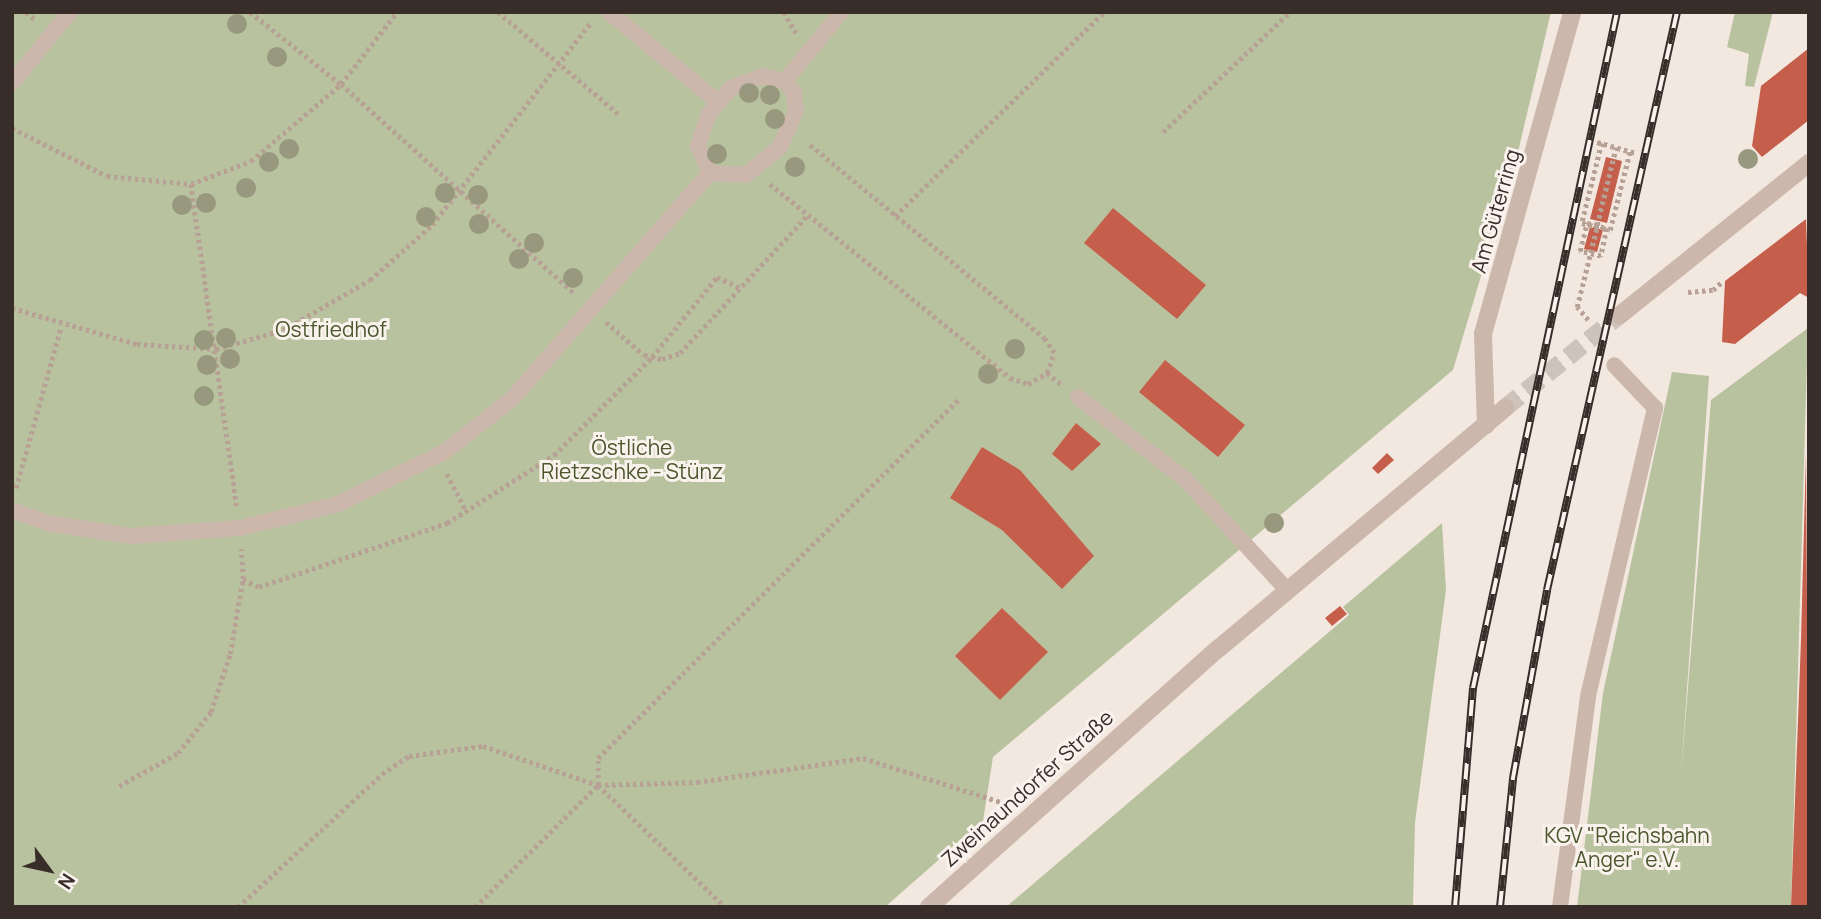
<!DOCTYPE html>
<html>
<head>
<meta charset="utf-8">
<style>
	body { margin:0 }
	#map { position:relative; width:1821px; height:919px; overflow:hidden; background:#f3e8df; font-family:Manrope,sans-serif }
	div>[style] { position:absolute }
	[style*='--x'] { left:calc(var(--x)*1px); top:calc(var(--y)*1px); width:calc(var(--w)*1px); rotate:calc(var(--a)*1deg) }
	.green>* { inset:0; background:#b9c29f }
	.building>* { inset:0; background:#c55f4b }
	.tertiary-tunnel>* { height:18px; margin-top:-9px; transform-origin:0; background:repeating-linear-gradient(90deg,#cec3bb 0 18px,transparent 0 27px) }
	.path>* { height:4.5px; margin-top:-2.25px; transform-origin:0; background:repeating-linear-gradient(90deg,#b7a195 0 3.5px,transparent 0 7px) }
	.service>* { height:16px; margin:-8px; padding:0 8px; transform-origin:8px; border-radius:8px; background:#cbb7ab }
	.minor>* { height:18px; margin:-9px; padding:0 9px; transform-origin:9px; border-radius:9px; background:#cbb7ab }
	.tertiary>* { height:18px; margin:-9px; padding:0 9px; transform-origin:9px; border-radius:9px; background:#cbb7ab }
	.rail>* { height:8px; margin-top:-4px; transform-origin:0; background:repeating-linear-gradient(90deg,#faf2ec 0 16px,#392d2a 0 32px); box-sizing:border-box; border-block:2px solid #392d2a }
	.trees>* { width:20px; height:20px; margin:-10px; border-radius:50%; background:#97987e }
	span { translate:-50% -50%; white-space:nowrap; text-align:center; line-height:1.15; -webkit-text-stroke:6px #faf2ec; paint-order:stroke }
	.street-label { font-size:21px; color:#392d2a }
	.park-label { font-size:21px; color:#4b572e }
	.frame { position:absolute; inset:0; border:14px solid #392d2a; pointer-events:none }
	.north { position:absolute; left:14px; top:835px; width:70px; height:70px; -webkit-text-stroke:5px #faf2ec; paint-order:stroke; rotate:123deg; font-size:19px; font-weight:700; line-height:28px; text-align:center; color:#392d2a }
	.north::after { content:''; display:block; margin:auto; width:24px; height:32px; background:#392d2a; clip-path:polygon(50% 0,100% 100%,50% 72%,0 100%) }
</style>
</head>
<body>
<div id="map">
	<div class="green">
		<i style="clip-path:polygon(12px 12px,1551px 12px,1518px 152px,1453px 370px,993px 757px,983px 821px,885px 907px,12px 907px)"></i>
		<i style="clip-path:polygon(1735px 12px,1773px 12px,1754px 87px,1745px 86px,1749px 54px,1727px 47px)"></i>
		<i style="clip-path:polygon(1808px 328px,1791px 907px,1577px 907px,1603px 693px,1672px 372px,1709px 376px,1681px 775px,1711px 400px)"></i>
		<i style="clip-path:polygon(1442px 523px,1446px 590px,1415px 823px,1413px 907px,1006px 907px,1349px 615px,1343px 607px)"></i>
	</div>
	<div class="building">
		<i style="clip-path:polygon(1809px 48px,1809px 120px,1762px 157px,1752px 146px,1761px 86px)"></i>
		<i style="clip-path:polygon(1606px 157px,1622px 161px,1607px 223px,1590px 219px)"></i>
		<i style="clip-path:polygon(1113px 208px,1206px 285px,1177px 319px,1084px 243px)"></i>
		<i style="clip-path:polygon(1806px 219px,1809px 298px,1800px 293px,1735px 344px,1722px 342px,1725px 281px)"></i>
		<i style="clip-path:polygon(1590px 227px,1603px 230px,1597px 252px,1584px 249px)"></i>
		<i style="clip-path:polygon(1165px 360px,1245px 425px,1218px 457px,1139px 392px)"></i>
		<i style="clip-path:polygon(1076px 423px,1101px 444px,1072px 471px,1052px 454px)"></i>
		<i style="clip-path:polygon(982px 447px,1020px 470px,1094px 556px,1062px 589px,1002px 530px,950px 498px)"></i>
		<i style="clip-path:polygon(1387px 453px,1394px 460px,1378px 474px,1372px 468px)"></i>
		<i style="clip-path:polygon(1806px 453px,1809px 907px,1791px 907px,1801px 640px)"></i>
		<i style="clip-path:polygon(1340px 606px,1347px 614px,1332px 626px,1325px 618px)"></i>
		<i style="clip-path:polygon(1002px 608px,1048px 652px,1000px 700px,955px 656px)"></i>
	</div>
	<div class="tertiary-tunnel">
		<i style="--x:1505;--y:408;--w:148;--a:-39"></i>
	</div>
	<div class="path">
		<i style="--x:26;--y:12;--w:13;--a:39"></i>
		<i style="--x:250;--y:12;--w:116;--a:38.4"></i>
		<i style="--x:341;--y:84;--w:313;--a:41.9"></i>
		<i style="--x:498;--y:12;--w:160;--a:40.2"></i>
		<i style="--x:784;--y:12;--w:24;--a:60"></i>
		<i style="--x:12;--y:128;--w:106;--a:26.8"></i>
		<i style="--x:107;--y:176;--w:84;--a:5.4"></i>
		<i style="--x:191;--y:184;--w:64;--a:-21"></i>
		<i style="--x:251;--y:161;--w:118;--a:-40.5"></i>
		<i style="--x:341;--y:84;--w:91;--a:-52.1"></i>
		<i style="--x:1163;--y:132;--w:175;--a:-43.4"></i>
		<i style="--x:1597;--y:142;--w:40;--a:16"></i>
		<i style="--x:1602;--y:143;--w:82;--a:104"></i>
		<i style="--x:1582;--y:223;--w:29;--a:14"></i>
		<i style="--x:1610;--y:230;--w:81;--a:-75.8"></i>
		<i style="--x:191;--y:184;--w:325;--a:81.9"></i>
		<i style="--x:770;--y:184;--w:309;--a:38.9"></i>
		<i style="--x:1010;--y:378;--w:19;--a:18"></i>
		<i style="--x:1028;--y:384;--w:22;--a:-30"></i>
		<i style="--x:1047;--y:373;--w:21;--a:-71"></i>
		<i style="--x:1054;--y:353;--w:17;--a:-123"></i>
		<i style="--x:1045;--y:339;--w:308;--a:-140.5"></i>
		<i style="--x:895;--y:216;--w:292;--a:-44.3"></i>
		<i style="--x:1587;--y:223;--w:21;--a:14"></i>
		<i style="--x:1607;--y:228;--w:29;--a:102"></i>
		<i style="--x:1601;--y:256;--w:22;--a:-167"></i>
		<i style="--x:1580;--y:251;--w:29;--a:-76"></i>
		<i style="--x:1597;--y:225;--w:80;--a:-76.3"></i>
		<i style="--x:1688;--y:292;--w:25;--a:-5"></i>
		<i style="--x:1713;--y:290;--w:12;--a:-42"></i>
		<i style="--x:12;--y:308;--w:130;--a:16.1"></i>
		<i style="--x:137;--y:344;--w:79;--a:3.6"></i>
		<i style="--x:216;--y:349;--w:70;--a:-15.8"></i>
		<i style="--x:283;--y:330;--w:100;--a:-29.9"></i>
		<i style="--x:370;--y:280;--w:83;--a:-41.6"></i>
		<i style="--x:432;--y:225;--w:258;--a:-51.9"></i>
		<i style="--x:1588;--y:320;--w:17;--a:-130"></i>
		<i style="--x:1577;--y:307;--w:82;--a:-76"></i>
		<i style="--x:606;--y:322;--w:50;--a:41"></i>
		<i style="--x:644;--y:355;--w:18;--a:13"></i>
		<i style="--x:662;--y:359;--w:19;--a:-18"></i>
		<i style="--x:680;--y:353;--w:188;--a:-47.2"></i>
		<i style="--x:1047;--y:373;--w:18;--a:38"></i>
		<i style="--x:447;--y:474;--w:41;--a:62.2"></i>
		<i style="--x:16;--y:488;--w:167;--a:-74.4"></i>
		<i style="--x:243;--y:579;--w:18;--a:27"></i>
		<i style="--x:259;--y:587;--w:199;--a:-18.8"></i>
		<i style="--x:447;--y:523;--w:127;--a:-32.4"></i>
		<i style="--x:554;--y:455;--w:139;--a:-45"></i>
		<i style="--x:652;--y:357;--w:103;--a:-50.9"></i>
		<i style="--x:717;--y:277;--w:26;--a:25"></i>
		<i style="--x:598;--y:785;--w:176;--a:43.8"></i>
		<i style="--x:119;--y:786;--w:68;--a:-29.2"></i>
		<i style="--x:178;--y:753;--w:53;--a:-51.2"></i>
		<i style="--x:211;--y:712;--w:61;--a:-71.9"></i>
		<i style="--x:230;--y:654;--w:76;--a:-80.2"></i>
		<i style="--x:243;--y:579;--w:30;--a:-94"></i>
		<i style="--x:238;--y:907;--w:196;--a:-42.7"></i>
		<i style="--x:382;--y:774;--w:32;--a:-34"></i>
		<i style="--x:409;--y:756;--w:75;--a:-7.7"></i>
		<i style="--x:483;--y:746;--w:121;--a:18.7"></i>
		<i style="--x:598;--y:785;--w:99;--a:-1.7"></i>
		<i style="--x:697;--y:782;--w:168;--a:-8.2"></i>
		<i style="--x:863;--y:758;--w:154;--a:17.7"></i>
		<i style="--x:475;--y:907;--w:173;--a:-44.8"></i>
		<i style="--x:598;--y:785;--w:27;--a:-90"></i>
		<i style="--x:598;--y:758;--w:509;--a:-44.84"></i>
	</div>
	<div class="service">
		<i style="--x:609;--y:12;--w:140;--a:39.5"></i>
		<i style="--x:763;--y:76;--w:23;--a:13"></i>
		<i style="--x:785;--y:81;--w:15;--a:53"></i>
		<i style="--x:794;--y:93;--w:18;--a:84"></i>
		<i style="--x:796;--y:111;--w:39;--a:114"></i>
		<i style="--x:780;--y:147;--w:44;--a:140.5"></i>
		<i style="--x:746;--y:175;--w:36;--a:-177"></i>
		<i style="--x:710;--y:173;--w:30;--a:-114"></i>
		<i style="--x:698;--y:146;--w:33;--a:-72"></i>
		<i style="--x:708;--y:115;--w:35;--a:-50"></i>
		<i style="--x:731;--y:88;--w:34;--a:-21"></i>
		<i style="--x:785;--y:81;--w:89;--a:-50.9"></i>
		<i style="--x:12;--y:83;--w:92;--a:-50.8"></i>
		<i style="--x:1078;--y:397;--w:135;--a:37.5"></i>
		<i style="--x:1185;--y:479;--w:151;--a:47.4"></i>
		<i style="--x:12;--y:510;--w:37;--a:20"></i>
		<i style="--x:47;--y:523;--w:85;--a:8.8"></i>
		<i style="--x:131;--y:536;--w:109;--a:-4.2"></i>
		<i style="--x:240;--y:528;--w:101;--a:-13.8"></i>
		<i style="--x:338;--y:504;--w:118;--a:-26.1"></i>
		<i style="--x:444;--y:452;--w:85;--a:-37.8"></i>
		<i style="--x:511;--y:400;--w:302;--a:-48.8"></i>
		<i style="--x:1560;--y:907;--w:213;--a:-82.4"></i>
		<i style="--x:1588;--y:696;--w:296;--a:-76.9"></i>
		<i style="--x:1655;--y:408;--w:59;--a:-133.6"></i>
	</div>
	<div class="minor">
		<i style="--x:1486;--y:425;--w:91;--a:-91.9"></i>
		<i style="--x:1483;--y:334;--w:334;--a:-74.5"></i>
	</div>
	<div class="tertiary">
		<i style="--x:1620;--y:315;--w:243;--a:-38.8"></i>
		<i style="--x:929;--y:907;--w:387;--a:-41.8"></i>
		<i style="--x:1218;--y:649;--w:375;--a:-40"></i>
	</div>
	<div class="rail">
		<i style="--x:1455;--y:907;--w:220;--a:-85.3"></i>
		<i style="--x:1473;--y:688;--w:691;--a:-77.97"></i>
		<i style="--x:1500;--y:907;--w:130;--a:-84.2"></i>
		<i style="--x:1513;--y:778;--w:191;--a:-79.7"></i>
		<i style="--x:1547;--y:590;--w:592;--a:-77.32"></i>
	</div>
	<div class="trees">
		<i style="left:237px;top:24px"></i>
		<i style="left:277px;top:57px"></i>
		<i style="left:749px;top:93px"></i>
		<i style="left:770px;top:95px"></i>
		<i style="left:775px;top:119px"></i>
		<i style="left:289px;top:149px"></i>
		<i style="left:717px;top:154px"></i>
		<i style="left:1748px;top:159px"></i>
		<i style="left:269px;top:162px"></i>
		<i style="left:795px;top:167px"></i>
		<i style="left:246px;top:188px"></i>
		<i style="left:445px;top:193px"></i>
		<i style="left:478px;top:195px"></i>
		<i style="left:206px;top:203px"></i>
		<i style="left:182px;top:205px"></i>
		<i style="left:426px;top:217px"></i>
		<i style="left:479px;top:224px"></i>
		<i style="left:534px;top:243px"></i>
		<i style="left:519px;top:259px"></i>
		<i style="left:573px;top:278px"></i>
		<i style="left:226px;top:338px"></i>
		<i style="left:204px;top:340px"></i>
		<i style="left:1015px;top:349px"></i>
		<i style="left:230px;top:359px"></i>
		<i style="left:207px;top:365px"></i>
		<i style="left:988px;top:374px"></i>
		<i style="left:204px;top:396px"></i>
		<i style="left:1274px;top:523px"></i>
	</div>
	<div class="street-label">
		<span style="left:1495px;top:211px;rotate:-74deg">Am Güterring</span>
		<span style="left:1027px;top:788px;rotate:-42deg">Zweinaundorfer Straße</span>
	</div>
	<div class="park-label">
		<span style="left:331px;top:329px">Ostfriedhof</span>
		<span style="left:632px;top:459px">Östliche<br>Rietzschke - Stünz</span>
		<span style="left:1627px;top:847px">KGV "Reichsbahn<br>Anger" e.V.</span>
	</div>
	<div class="frame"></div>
	<div class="north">N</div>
</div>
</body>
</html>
